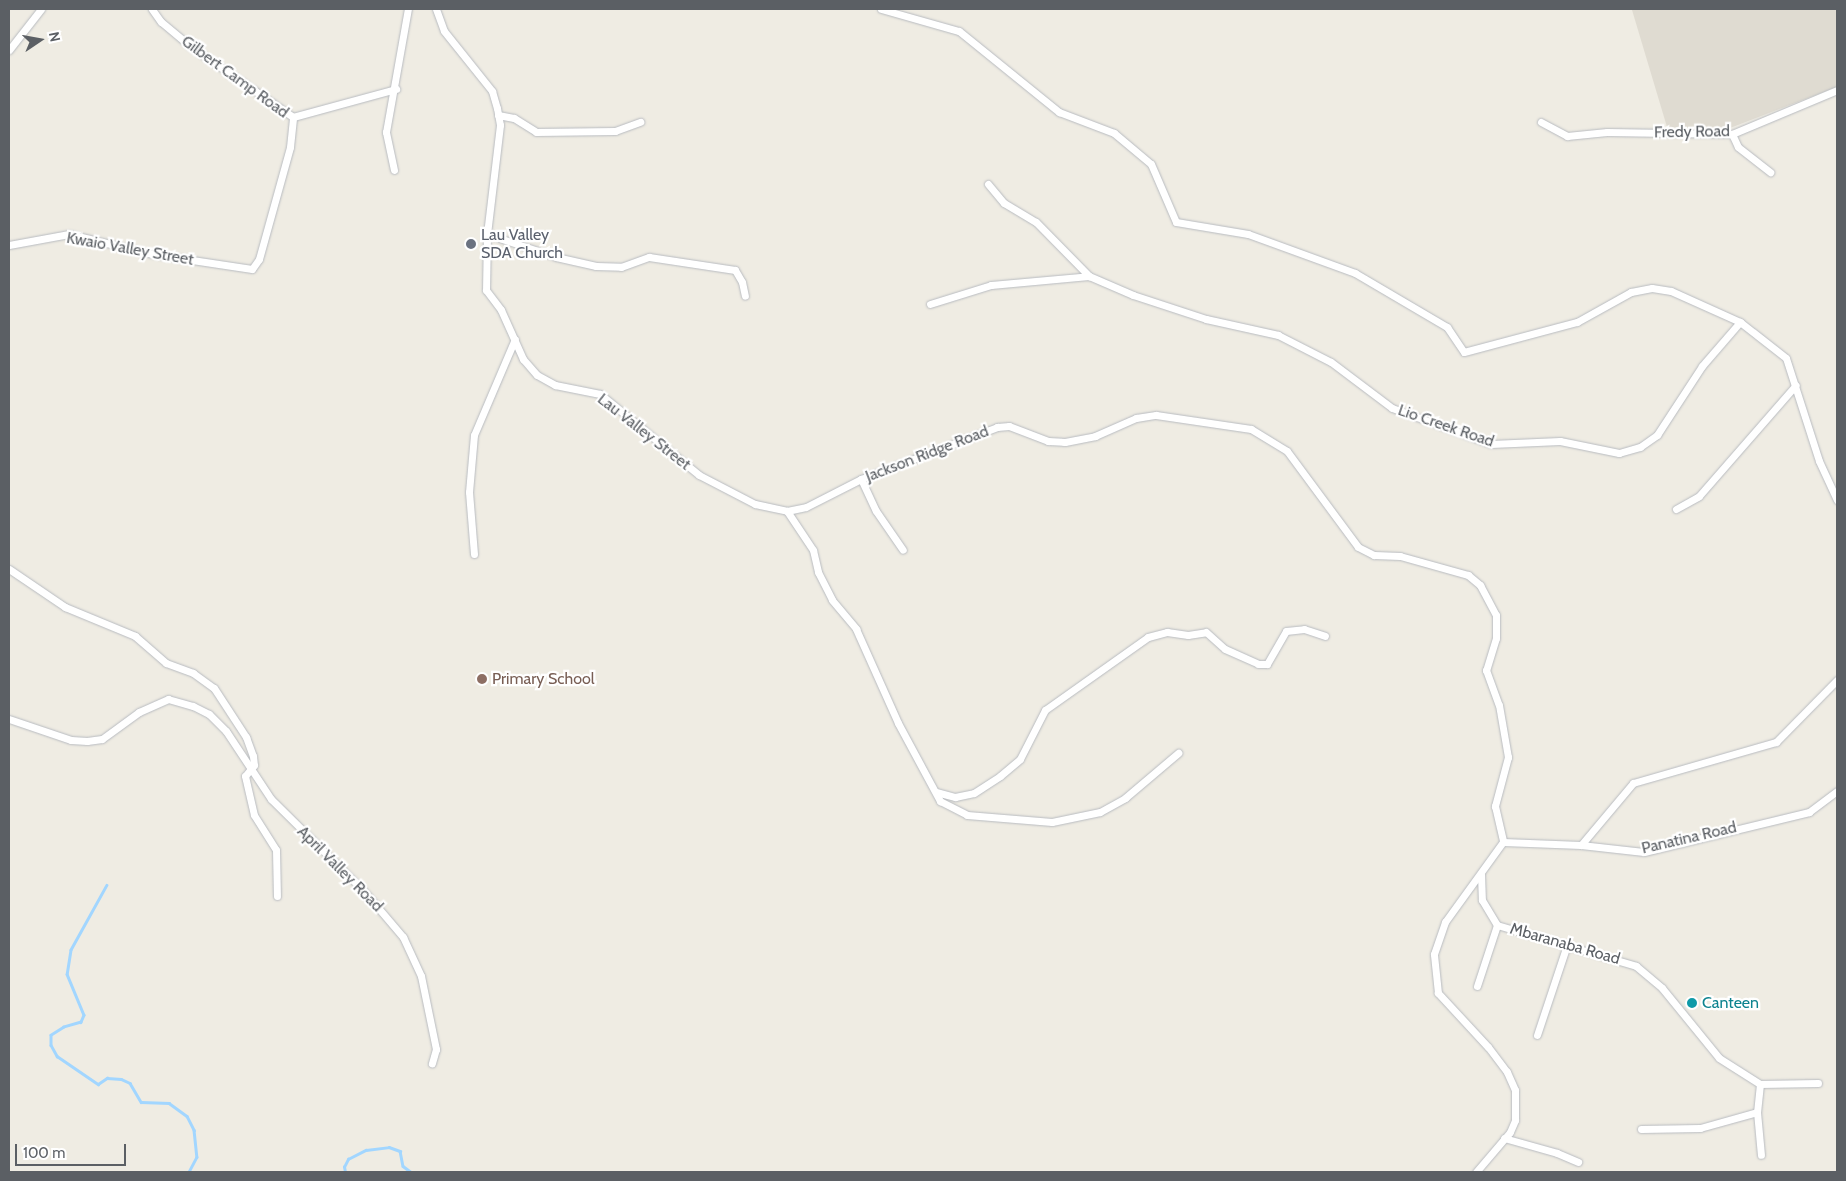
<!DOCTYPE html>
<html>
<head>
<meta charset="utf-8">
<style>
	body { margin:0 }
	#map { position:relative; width:1846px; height:1181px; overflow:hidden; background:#efece3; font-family:Cabin,sans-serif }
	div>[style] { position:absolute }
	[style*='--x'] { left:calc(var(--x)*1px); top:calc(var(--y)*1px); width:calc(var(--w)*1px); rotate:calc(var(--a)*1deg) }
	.education>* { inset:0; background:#dfdbd1 }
	.stream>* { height:2.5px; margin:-1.25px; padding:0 1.25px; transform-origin:1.25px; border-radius:1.25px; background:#a2d6ff }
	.roads { filter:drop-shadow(0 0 1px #b8bbc0) drop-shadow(0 0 1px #b8bbc0) }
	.street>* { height:7px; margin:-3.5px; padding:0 3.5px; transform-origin:3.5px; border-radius:3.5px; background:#fff }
	.dots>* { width:14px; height:14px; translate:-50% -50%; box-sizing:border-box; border:2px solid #fff; border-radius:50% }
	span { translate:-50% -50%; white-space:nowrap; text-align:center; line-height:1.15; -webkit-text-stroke:4.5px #fff; paint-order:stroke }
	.street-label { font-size:16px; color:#5b5f64 }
	.worship-label { font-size:16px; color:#5b616d }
	.left { translate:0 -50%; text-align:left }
	.education-label { font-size:16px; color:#785e54 }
	.culture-label { font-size:16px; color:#0d838f }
	.frame { position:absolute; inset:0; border:10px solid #5b5f64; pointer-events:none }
	.north { position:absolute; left:15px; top:15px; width:50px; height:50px; -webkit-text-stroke:4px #fff; paint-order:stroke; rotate:78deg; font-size:14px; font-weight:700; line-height:20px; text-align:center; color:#5b5f64 }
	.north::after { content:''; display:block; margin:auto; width:18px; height:22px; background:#5b5f64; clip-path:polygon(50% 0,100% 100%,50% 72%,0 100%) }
	.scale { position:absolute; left:15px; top:1144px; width:111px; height:22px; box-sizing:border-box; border:2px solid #5b5f64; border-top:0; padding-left:6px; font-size:15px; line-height:18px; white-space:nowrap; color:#5b5f64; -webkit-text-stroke:4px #fff; paint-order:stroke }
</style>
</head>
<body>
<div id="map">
	<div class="education">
		<i style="clip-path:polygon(1642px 9px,1837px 9px,1837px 87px,1730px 128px,1667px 127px,1632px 10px)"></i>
	</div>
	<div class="stream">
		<i style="--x:107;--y:885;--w:74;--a:119"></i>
		<i style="--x:71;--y:950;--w:24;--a:99"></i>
		<i style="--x:67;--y:974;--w:44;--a:67.5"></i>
		<i style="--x:84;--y:1015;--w:8;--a:113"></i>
		<i style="--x:81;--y:1022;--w:18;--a:164"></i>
		<i style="--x:64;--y:1027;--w:15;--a:148"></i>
		<i style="--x:51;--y:1035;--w:10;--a:90"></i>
		<i style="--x:51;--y:1045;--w:13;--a:61"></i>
		<i style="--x:57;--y:1056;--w:50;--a:34.3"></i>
		<i style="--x:98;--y:1084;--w:11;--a:-34"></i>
		<i style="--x:107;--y:1078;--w:14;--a:4"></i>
		<i style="--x:121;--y:1079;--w:10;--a:24"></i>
		<i style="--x:130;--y:1083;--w:22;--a:60"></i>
		<i style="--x:141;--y:1102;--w:28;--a:2"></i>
		<i style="--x:169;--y:1103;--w:22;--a:36"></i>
		<i style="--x:187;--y:1116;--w:16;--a:63"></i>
		<i style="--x:194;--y:1130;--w:27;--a:84"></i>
		<i style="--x:197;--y:1157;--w:17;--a:118"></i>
		<i style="--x:345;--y:1172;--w:5;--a:-101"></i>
		<i style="--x:344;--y:1167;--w:9;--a:-63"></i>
		<i style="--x:348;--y:1159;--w:20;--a:-27"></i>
		<i style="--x:366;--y:1150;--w:23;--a:-7"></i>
		<i style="--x:389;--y:1147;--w:12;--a:20"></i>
		<i style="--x:400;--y:1151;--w:15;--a:79"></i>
		<i style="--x:403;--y:1166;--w:10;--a:37"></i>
	</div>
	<div class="roads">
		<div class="street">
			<i style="--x:436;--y:9;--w:23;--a:70"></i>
			<i style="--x:444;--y:31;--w:77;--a:51.3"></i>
			<i style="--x:492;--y:91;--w:18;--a:74"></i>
			<i style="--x:497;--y:108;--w:17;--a:80"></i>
			<i style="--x:500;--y:125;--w:110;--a:96.8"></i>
			<i style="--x:487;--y:234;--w:56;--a:91"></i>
			<i style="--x:486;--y:290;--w:25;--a:53"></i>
			<i style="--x:501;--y:310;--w:54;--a:65.8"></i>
			<i style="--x:523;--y:359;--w:21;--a:49"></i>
			<i style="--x:537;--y:375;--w:21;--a:29"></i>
			<i style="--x:555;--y:385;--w:46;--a:11.3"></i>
			<i style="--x:600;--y:394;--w:128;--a:39.3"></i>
			<i style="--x:699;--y:475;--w:63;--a:27.4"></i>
			<i style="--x:755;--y:504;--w:33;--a:12"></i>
			<i style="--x:787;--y:511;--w:19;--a:-12"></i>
			<i style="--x:806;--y:507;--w:62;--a:-27"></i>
			<i style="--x:861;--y:479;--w:146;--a:-20.9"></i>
			<i style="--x:997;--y:427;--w:12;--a:-5"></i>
			<i style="--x:1009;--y:426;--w:42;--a:21"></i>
			<i style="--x:1048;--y:441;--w:17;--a:3"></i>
			<i style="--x:1065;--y:442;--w:31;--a:-11"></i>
			<i style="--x:1095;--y:436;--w:45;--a:-23.7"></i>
			<i style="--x:1136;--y:418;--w:20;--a:-9"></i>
			<i style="--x:1156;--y:415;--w:96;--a:8.4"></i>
			<i style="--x:1251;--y:429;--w:42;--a:31.4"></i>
			<i style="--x:1287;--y:451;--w:119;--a:53.5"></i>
			<i style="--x:1358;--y:547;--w:18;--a:27"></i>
			<i style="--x:1374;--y:555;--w:26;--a:2"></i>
			<i style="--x:1400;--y:556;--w:71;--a:15.6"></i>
			<i style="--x:1468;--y:575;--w:16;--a:40"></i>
			<i style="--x:1480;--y:585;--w:34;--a:62"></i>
			<i style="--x:1496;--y:615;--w:23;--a:90"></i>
			<i style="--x:1496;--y:638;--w:34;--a:107"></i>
			<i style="--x:1486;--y:670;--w:37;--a:70"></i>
			<i style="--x:1499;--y:705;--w:53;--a:80.2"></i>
			<i style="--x:1508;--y:757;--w:51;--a:104.9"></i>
			<i style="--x:1495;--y:806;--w:37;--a:77"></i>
			<i style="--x:881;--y:9;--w:81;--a:15.8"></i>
			<i style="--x:959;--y:31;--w:129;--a:39"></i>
			<i style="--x:1059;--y:112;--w:59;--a:20.9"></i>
			<i style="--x:1114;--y:133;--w:48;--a:40"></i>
			<i style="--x:1151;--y:164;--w:63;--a:66.7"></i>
			<i style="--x:1176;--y:222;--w:73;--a:9.5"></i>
			<i style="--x:1248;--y:234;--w:114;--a:20"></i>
			<i style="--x:1355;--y:273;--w:107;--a:30.4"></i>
			<i style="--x:1447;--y:327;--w:30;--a:56"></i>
			<i style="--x:1464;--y:352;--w:117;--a:-14.9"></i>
			<i style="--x:1577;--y:322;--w:62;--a:-29.1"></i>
			<i style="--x:1631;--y:292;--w:21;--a:-11"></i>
			<i style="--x:1652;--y:288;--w:19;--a:9"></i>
			<i style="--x:1671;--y:291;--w:76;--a:24.2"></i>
			<i style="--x:1740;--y:322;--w:58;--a:38"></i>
			<i style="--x:1786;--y:358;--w:108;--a:72.2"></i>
			<i style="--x:1819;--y:461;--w:43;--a:65.2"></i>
			<i style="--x:9;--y:50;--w:52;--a:-52"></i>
			<i style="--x:498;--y:115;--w:16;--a:11"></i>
			<i style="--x:514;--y:118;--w:26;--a:32"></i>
			<i style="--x:536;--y:132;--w:79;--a:-0.7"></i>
			<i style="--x:615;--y:131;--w:27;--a:-20"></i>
			<i style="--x:293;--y:117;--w:107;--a:-15.2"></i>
			<i style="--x:1541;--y:122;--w:30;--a:28"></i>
			<i style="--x:1567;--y:136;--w:40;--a:-5.7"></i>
			<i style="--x:1607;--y:132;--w:125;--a:0.9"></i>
			<i style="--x:1732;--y:134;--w:114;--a:-22.7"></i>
			<i style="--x:1732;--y:134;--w:14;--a:65"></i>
			<i style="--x:1738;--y:147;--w:41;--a:38"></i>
			<i style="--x:394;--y:170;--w:39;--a:-102"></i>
			<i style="--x:386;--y:132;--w:125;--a:-79.9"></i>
			<i style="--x:988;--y:184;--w:25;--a:50"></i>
			<i style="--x:1004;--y:203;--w:37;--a:31"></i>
			<i style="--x:1036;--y:222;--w:76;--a:45.5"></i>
			<i style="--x:1089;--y:276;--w:48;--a:23.4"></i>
			<i style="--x:1133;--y:295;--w:77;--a:18.2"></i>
			<i style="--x:1206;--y:319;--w:74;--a:12.5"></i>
			<i style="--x:1278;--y:335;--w:59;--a:27"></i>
			<i style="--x:1331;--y:362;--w:76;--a:37"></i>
			<i style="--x:1392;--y:408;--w:105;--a:20"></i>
			<i style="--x:1491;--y:444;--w:69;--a:-2.5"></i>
			<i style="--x:1560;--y:441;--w:60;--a:11.5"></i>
			<i style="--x:1619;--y:453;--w:22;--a:-16"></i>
			<i style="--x:1640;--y:447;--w:21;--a:-35"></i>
			<i style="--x:1657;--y:435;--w:82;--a:-56.9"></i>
			<i style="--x:1702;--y:366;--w:58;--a:-49.2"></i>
			<i style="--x:487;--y:234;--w:73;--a:18.4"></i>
			<i style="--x:556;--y:257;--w:41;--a:12.7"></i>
			<i style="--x:596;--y:266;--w:25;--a:2"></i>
			<i style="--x:621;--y:267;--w:30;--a:-20"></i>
			<i style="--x:649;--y:257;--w:87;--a:8.6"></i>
			<i style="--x:735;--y:270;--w:14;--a:60"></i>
			<i style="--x:742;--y:282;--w:14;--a:78"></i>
			<i style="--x:9;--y:245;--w:61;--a:-10.4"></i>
			<i style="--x:69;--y:234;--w:85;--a:13.5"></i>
			<i style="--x:152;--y:254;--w:101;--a:8.5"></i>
			<i style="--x:252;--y:269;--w:12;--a:-55"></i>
			<i style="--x:259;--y:259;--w:116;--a:-74.5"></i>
			<i style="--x:290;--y:147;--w:30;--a:-84"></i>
			<i style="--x:293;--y:117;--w:125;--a:-145.4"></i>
			<i style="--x:190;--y:46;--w:38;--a:-140"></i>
			<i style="--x:161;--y:22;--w:16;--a:-125"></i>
			<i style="--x:930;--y:304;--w:64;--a:-17.3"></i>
			<i style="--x:991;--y:285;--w:98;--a:-5.2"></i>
			<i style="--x:861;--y:479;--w:35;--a:65"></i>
			<i style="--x:876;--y:511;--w:47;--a:55.3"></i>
			<i style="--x:1676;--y:509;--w:26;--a:-29"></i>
			<i style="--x:1699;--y:496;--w:147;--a:-48.9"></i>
			<i style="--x:787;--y:511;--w:47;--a:56.3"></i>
			<i style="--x:813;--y:550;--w:23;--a:77"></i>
			<i style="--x:818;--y:572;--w:31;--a:63"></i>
			<i style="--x:832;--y:600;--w:38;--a:50"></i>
			<i style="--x:856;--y:629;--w:103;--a:65.9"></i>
			<i style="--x:898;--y:723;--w:89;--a:61.7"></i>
			<i style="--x:940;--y:801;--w:30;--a:27"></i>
			<i style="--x:967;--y:815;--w:85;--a:4.7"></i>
			<i style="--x:1052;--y:822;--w:49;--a:-11.8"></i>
			<i style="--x:1100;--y:812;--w:29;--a:-29"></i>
			<i style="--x:1125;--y:798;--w:70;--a:-40.3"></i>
			<i style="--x:474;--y:554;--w:62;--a:-94.6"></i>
			<i style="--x:469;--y:492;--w:57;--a:-85"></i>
			<i style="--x:474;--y:435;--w:104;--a:-66.9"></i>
			<i style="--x:9;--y:569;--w:68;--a:34.2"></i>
			<i style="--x:65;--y:607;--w:76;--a:22.5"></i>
			<i style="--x:135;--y:636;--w:41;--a:41.1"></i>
			<i style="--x:166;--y:663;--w:29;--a:20"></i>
			<i style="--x:193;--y:673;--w:26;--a:36"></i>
			<i style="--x:214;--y:688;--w:59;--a:56.9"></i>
			<i style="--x:246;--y:737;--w:20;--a:70"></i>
			<i style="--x:253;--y:756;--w:9;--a:84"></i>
			<i style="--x:254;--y:765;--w:14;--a:129"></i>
			<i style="--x:245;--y:776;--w:40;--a:77"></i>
			<i style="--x:254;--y:815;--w:41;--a:57.8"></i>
			<i style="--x:276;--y:850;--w:46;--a:88.8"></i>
			<i style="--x:9;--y:719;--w:65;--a:18.7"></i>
			<i style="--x:71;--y:740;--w:16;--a:4"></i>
			<i style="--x:87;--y:741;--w:15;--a:-8"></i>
			<i style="--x:102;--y:739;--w:46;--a:-36.1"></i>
			<i style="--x:139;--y:712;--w:32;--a:-24"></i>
			<i style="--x:168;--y:699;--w:26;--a:16"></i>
			<i style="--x:193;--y:706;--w:18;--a:27"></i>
			<i style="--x:209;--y:714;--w:24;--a:45"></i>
			<i style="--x:226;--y:731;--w:82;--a:56.5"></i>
			<i style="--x:271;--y:799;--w:129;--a:44.7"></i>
			<i style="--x:363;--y:890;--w:62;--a:49.6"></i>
			<i style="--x:403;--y:937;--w:43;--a:65.2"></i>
			<i style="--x:421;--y:976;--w:75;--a:78.4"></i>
			<i style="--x:436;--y:1049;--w:15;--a:106"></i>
			<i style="--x:936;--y:792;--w:20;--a:15"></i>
			<i style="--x:955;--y:797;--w:19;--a:-12"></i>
			<i style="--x:974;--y:793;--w:31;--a:-33"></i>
			<i style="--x:1000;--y:776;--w:26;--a:-40"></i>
			<i style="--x:1020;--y:759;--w:55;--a:-63"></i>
			<i style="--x:1045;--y:710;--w:126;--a:-35.3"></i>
			<i style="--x:1148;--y:637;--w:20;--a:-15"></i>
			<i style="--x:1167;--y:632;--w:21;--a:8"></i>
			<i style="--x:1188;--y:635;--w:18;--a:-9"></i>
			<i style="--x:1206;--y:632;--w:25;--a:42"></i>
			<i style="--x:1225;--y:649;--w:36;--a:24"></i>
			<i style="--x:1258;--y:664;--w:9;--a:0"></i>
			<i style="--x:1267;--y:664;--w:38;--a:-60"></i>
			<i style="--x:1286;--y:631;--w:18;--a:-6"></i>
			<i style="--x:1304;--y:629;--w:22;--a:18"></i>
			<i style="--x:1503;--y:842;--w:78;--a:2.2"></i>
			<i style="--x:1581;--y:845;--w:63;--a:6.3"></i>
			<i style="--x:1644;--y:852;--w:170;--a:-13.6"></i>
			<i style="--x:1809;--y:812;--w:35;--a:-37"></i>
			<i style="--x:1581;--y:845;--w:81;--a:-50"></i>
			<i style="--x:1633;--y:783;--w:149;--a:-16"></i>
			<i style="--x:1776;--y:742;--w:87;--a:-45.5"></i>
			<i style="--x:1481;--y:874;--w:26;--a:88"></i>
			<i style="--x:1482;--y:900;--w:29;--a:59"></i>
			<i style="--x:1497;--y:925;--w:145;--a:16.4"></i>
			<i style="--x:1636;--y:966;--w:34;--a:40"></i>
			<i style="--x:1662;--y:988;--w:90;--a:50.8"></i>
			<i style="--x:1719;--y:1058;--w:49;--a:32.4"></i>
			<i style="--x:1760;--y:1084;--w:58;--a:-1"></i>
			<i style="--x:1477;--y:986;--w:64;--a:-71.8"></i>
			<i style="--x:1537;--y:1035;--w:95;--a:-71.6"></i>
			<i style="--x:1760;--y:1084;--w:28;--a:96"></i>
			<i style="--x:1757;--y:1112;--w:43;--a:84.7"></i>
			<i style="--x:1641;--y:1129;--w:59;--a:-1"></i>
			<i style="--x:1700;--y:1128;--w:59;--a:-15.7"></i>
			<i style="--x:1504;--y:1138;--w:55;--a:15.8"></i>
			<i style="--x:1557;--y:1153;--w:23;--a:23"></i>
			<i style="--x:1476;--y:1172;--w:52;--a:-49.6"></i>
			<i style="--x:1510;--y:1132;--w:13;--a:-67"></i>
			<i style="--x:1515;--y:1120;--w:30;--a:-90"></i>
			<i style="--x:1515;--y:1090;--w:20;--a:-114"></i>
			<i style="--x:1507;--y:1072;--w:31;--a:-127"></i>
			<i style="--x:1488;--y:1047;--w:74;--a:-132.8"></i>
			<i style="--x:1438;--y:993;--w:39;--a:-96"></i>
			<i style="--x:1434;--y:954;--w:34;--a:-71"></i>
			<i style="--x:1445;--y:922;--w:99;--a:-54.1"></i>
		</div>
	</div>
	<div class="dots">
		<i style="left:471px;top:244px;background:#6b7280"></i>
		<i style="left:482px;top:679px;background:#8d6e63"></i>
		<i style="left:1692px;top:1003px;background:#0f9aa8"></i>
	</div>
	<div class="street-label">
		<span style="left:235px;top:77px;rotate:36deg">Gilbert Camp Road</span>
		<span style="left:1692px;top:132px;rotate:-1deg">Fredy Road</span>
		<span style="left:130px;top:249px;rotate:10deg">Kwaio Valley Street</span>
		<span style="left:1446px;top:426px;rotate:19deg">Lio Creek Road</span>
		<span style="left:644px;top:432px;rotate:38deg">Lau Valley Street</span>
		<span style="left:927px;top:454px;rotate:-21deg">Jackson Ridge Road</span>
		<span style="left:1689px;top:838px;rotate:-13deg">Panatina Road</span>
		<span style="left:340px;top:869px;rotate:45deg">April Valley Road</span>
		<span style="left:1565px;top:944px;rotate:16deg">Mbaranaba Road</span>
	</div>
	<div class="worship-label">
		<span class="left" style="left:481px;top:244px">Lau Valley<br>SDA Church</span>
	</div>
	<div class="education-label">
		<span class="left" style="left:492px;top:679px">Primary School</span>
	</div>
	<div class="culture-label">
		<span class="left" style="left:1702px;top:1003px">Canteen</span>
	</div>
	<div class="frame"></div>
	<div class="north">N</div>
	<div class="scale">100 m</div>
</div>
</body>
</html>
